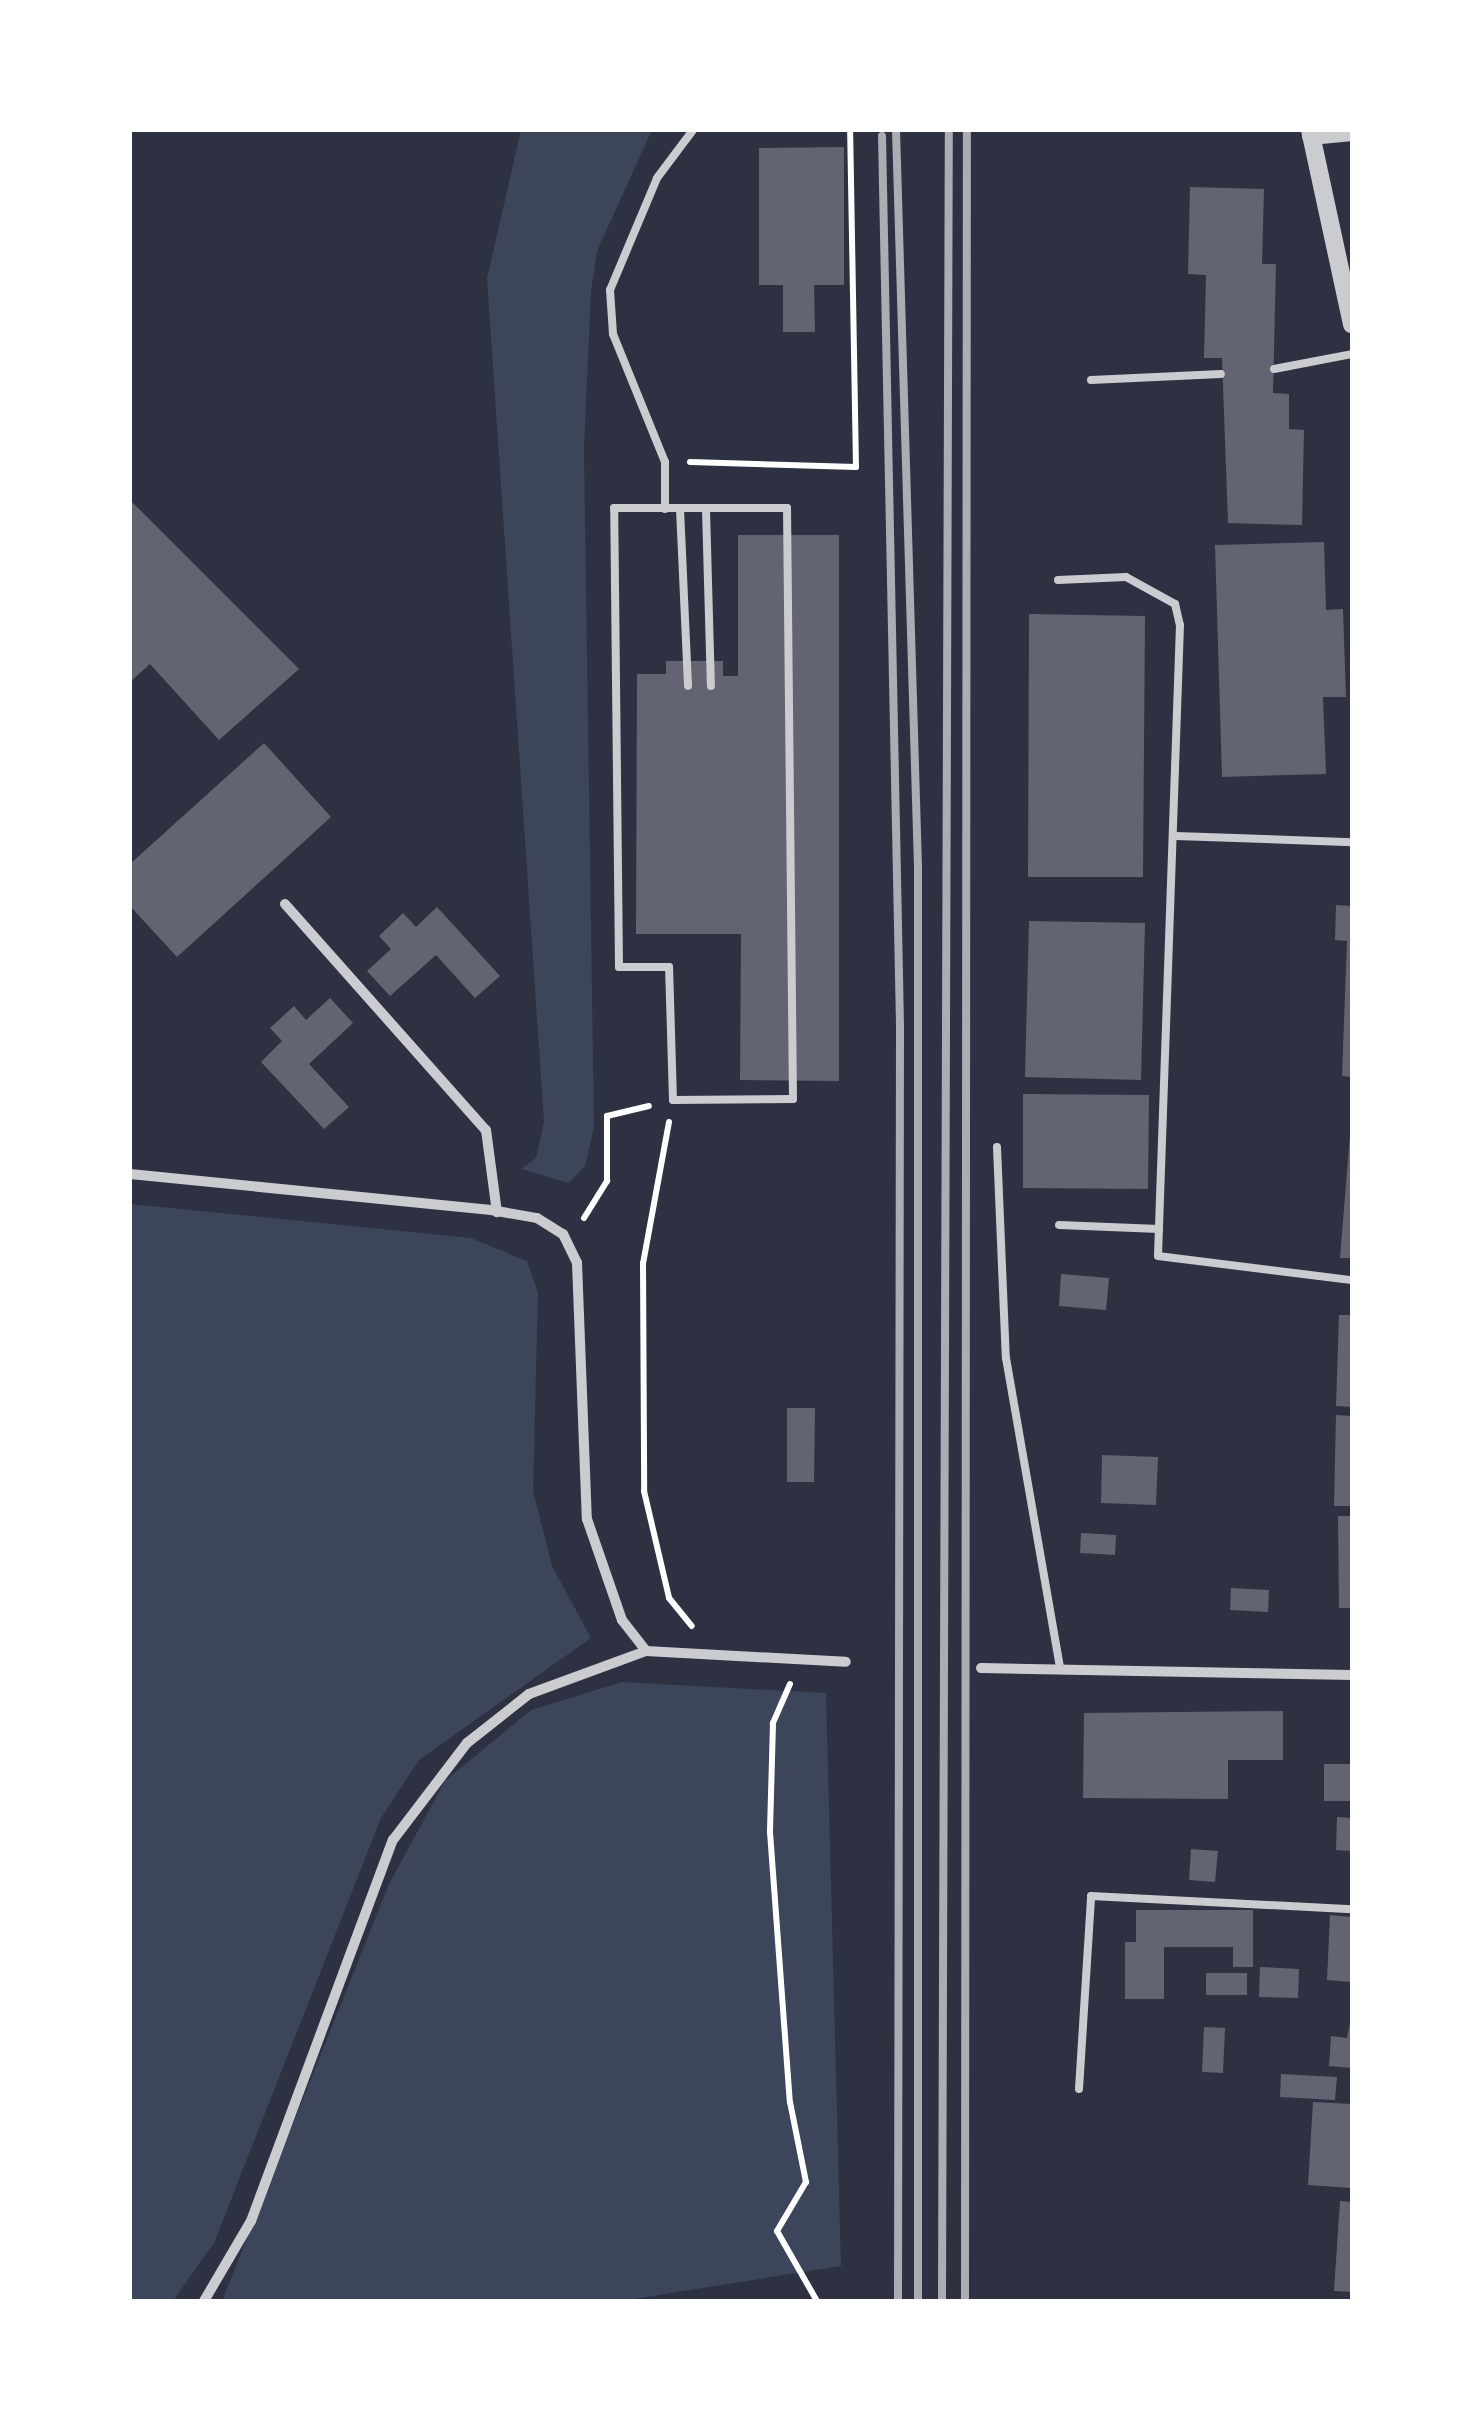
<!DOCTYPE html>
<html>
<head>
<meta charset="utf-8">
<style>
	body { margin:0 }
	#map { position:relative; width:1482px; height:2431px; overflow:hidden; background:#2d3142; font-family:Bitter,serif }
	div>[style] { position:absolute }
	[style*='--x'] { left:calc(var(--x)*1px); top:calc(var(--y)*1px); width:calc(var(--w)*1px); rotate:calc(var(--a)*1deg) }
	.green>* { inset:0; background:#3c4559 }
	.building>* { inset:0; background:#626471 }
	.path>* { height:6px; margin:-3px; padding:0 3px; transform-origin:3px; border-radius:3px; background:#fff }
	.service>* { height:8px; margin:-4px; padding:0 4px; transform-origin:4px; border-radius:4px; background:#caccd0 }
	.minor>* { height:10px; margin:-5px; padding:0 5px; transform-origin:5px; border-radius:5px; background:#caccd0 }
	.tertiary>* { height:18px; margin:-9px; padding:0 9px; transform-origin:9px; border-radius:9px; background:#caccd0 }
	.rail>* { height:8px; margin:-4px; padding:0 4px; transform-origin:4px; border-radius:4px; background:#abadb3 }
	span { translate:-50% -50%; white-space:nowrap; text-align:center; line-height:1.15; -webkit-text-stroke:8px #fff; paint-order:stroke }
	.frame { position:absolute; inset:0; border:132px solid #fff; pointer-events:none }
</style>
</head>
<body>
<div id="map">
	<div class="green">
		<i style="clip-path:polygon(521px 130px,652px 130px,597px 251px,591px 291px,584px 449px,594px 1127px,585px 1166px,569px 1183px,521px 1169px,536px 1158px,544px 1122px,487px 278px)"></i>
		<i style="clip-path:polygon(130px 1204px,471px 1238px,527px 1261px,538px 1293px,533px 1491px,552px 1566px,591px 1638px,419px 1760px,381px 1818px,214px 2243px,173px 2301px,130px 2301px)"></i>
		<i style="clip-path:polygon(622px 1682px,826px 1693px,841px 2266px,621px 2301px,222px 2301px,389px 1884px,445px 1781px,531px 1710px)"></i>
	</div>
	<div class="building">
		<i style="clip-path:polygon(844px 147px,844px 285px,814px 285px,815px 332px,783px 332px,783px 285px,759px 285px,759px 148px)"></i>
		<i style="clip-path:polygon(1190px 187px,1264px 189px,1262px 264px,1276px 264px,1273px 393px,1289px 394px,1289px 429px,1304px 430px,1302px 525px,1228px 523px,1222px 358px,1204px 358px,1206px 275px,1188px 274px)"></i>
		<i style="clip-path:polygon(130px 500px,299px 669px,219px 740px,150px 664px,130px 682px)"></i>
		<i style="clip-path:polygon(738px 535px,839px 535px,839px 1081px,740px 1080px,741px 934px,636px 934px,637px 674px,666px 674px,666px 661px,723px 661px,723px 676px,738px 676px)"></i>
		<i style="clip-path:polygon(1324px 542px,1326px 610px,1343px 609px,1346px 697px,1323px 697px,1326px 774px,1222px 777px,1215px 545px)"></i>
		<i style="clip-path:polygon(1029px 614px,1145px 616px,1143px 877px,1028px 877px)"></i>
		<i style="clip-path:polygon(264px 743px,331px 817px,177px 957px,130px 906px,130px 864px)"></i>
		<i style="clip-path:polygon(1336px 905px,1352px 906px,1352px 1077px,1342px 1076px,1347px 941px,1335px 940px)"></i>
		<i style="clip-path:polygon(437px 907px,500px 976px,475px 998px,436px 955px,390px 996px,367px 971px,391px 949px,379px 936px,403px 913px,416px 927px)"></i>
		<i style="clip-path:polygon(1029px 921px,1145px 923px,1141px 1080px,1025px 1077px)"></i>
		<i style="clip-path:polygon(330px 998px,353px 1023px,309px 1064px,349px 1107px,324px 1129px,261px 1062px,282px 1041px,270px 1028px,294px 1006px,306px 1020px)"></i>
		<i style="clip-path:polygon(1023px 1094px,1149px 1095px,1148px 1189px,1023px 1188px)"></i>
		<i style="clip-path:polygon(1352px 1110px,1352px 1258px,1340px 1258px)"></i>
		<i style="clip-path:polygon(1061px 1274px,1109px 1278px,1106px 1310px,1059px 1306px)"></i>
		<i style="clip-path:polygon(1339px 1315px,1352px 1315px,1352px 1407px,1336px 1406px)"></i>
		<i style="clip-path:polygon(787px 1408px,815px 1408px,814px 1482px,787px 1482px)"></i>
		<i style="clip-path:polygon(1336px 1415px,1352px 1416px,1352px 1506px,1334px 1506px)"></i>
		<i style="clip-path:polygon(1102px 1455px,1158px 1457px,1156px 1505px,1101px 1503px)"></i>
		<i style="clip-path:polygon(1338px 1516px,1352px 1516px,1352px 1608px,1339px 1608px)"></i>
		<i style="clip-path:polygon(1081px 1533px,1116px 1535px,1115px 1555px,1080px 1553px)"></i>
		<i style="clip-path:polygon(1231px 1588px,1269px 1590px,1268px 1612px,1230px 1610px)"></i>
		<i style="clip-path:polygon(1283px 1711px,1283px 1760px,1228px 1760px,1228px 1799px,1083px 1798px,1084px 1713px)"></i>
		<i style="clip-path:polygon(1324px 1764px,1352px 1764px,1352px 1801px,1324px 1801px)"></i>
		<i style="clip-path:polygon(1337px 1817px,1352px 1818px,1352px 1851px,1336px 1850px)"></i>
		<i style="clip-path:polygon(1191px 1849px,1218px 1851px,1215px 1882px,1189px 1880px)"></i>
		<i style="clip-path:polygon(1136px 1910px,1253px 1910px,1253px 1967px,1233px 1967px,1233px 1947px,1164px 1947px,1164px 1999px,1125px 1999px,1125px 1942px,1136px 1942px)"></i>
		<i style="clip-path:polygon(1330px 1915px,1352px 1917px,1352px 1982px,1327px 1980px)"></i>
		<i style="clip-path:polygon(1260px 1967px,1299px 1969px,1298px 1998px,1259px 1997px)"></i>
		<i style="clip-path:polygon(1206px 1973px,1247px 1973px,1247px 1995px,1206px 1995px)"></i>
		<i style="clip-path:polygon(1352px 2013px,1352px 2068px,1329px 2066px,1331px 2036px,1347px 2038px)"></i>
		<i style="clip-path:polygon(1204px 2027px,1225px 2028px,1223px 2073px,1202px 2072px)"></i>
		<i style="clip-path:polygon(1281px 2074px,1337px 2077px,1335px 2100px,1280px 2097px)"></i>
		<i style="clip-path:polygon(1313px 2102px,1352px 2104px,1352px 2188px,1308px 2185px)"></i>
		<i style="clip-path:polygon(1340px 2201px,1352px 2202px,1352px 2292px,1334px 2291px)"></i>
	</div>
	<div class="path">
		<i style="--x:690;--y:462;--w:166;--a:1.7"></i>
		<i style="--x:856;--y:467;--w:337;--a:-91"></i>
		<i style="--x:669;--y:1122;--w:143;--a:100.4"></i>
		<i style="--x:643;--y:1263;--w:228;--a:89.7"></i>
		<i style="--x:644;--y:1491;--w:110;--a:76.8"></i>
		<i style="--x:669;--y:1598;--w:36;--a:51"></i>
		<i style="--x:584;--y:1218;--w:44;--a:-58.1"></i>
		<i style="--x:607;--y:1181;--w:65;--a:-90"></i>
		<i style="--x:607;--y:1116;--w:43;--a:-13.4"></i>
		<i style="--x:790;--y:1684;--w:43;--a:113.6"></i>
		<i style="--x:773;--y:1723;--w:109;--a:91.6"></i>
		<i style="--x:770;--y:1832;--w:271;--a:85.8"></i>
		<i style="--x:790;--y:2102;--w:82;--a:78.7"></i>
		<i style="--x:806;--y:2182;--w:57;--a:120.6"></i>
		<i style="--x:777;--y:2231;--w:81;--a:60.3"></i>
	</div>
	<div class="service">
		<i style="--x:1274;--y:369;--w:79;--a:-10.9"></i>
		<i style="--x:1091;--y:380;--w:130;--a:-2.6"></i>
		<i style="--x:614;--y:508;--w:173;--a:0"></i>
		<i style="--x:787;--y:508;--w:591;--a:89.42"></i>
		<i style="--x:793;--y:1099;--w:120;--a:179.5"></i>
		<i style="--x:673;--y:1100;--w:133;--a:-91.7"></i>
		<i style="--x:669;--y:967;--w:50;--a:180"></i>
		<i style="--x:619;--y:967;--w:459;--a:-90.6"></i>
		<i style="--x:665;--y:509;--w:47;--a:-90"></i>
		<i style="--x:665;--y:462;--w:138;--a:-112.1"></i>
		<i style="--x:613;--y:334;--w:44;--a:-93.9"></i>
		<i style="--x:610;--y:290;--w:121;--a:-67.2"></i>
		<i style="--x:657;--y:178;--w:60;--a:-53.1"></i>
		<i style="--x:680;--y:509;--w:177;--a:87.4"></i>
		<i style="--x:706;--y:510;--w:176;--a:88.4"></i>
		<i style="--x:1058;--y:580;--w:68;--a:-2.5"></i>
		<i style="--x:1126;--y:577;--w:56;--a:28.9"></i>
		<i style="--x:1175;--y:604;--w:22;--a:77"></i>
		<i style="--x:1180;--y:625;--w:631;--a:92"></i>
		<i style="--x:1158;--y:1256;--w:195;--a:7.1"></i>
		<i style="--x:1176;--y:836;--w:176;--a:2"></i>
		<i style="--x:997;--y:1147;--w:211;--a:87.6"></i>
		<i style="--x:1006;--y:1358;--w:315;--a:80.1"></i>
		<i style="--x:1059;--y:1225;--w:100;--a:2.3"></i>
		<i style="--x:1079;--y:2089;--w:193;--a:-86.4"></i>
		<i style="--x:1091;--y:1896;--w:261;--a:2.9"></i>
	</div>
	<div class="minor">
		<i style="--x:285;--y:904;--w:302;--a:48.4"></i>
		<i style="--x:486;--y:1130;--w:83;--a:82.4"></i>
		<i style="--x:130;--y:1174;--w:363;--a:5.7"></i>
		<i style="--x:491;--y:1210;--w:47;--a:9.9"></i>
		<i style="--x:537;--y:1218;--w:31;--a:32"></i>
		<i style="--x:563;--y:1234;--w:32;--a:64"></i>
		<i style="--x:577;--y:1263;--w:256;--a:87.8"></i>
		<i style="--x:587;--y:1519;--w:107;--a:70.9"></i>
		<i style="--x:622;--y:1620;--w:39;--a:52"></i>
		<i style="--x:981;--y:1668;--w:371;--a:1.1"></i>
		<i style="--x:204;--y:2301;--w:93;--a:-59.6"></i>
		<i style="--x:251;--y:2221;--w:407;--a:-69.6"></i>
		<i style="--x:393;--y:1840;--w:122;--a:-52.7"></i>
		<i style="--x:467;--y:1743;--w:79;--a:-38.3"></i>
		<i style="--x:529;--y:1694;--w:125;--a:-20.2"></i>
		<i style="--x:646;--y:1651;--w:200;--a:3.1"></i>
	</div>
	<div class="tertiary">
		<i style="--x:1310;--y:130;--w:199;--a:77.8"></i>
		<i style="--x:1311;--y:136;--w:41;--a:-5.6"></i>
	</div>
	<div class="rail">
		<i style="--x:896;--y:130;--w:738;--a:88.29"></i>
		<i style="--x:918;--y:868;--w:1433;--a:90"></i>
		<i style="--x:882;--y:136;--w:890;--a:88.84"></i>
		<i style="--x:900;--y:1026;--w:1275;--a:90.09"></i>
		<i style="--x:942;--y:2301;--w:2171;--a:-89.82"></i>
		<i style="--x:965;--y:2301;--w:2171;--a:-89.95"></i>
	</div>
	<div class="frame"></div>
</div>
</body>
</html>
